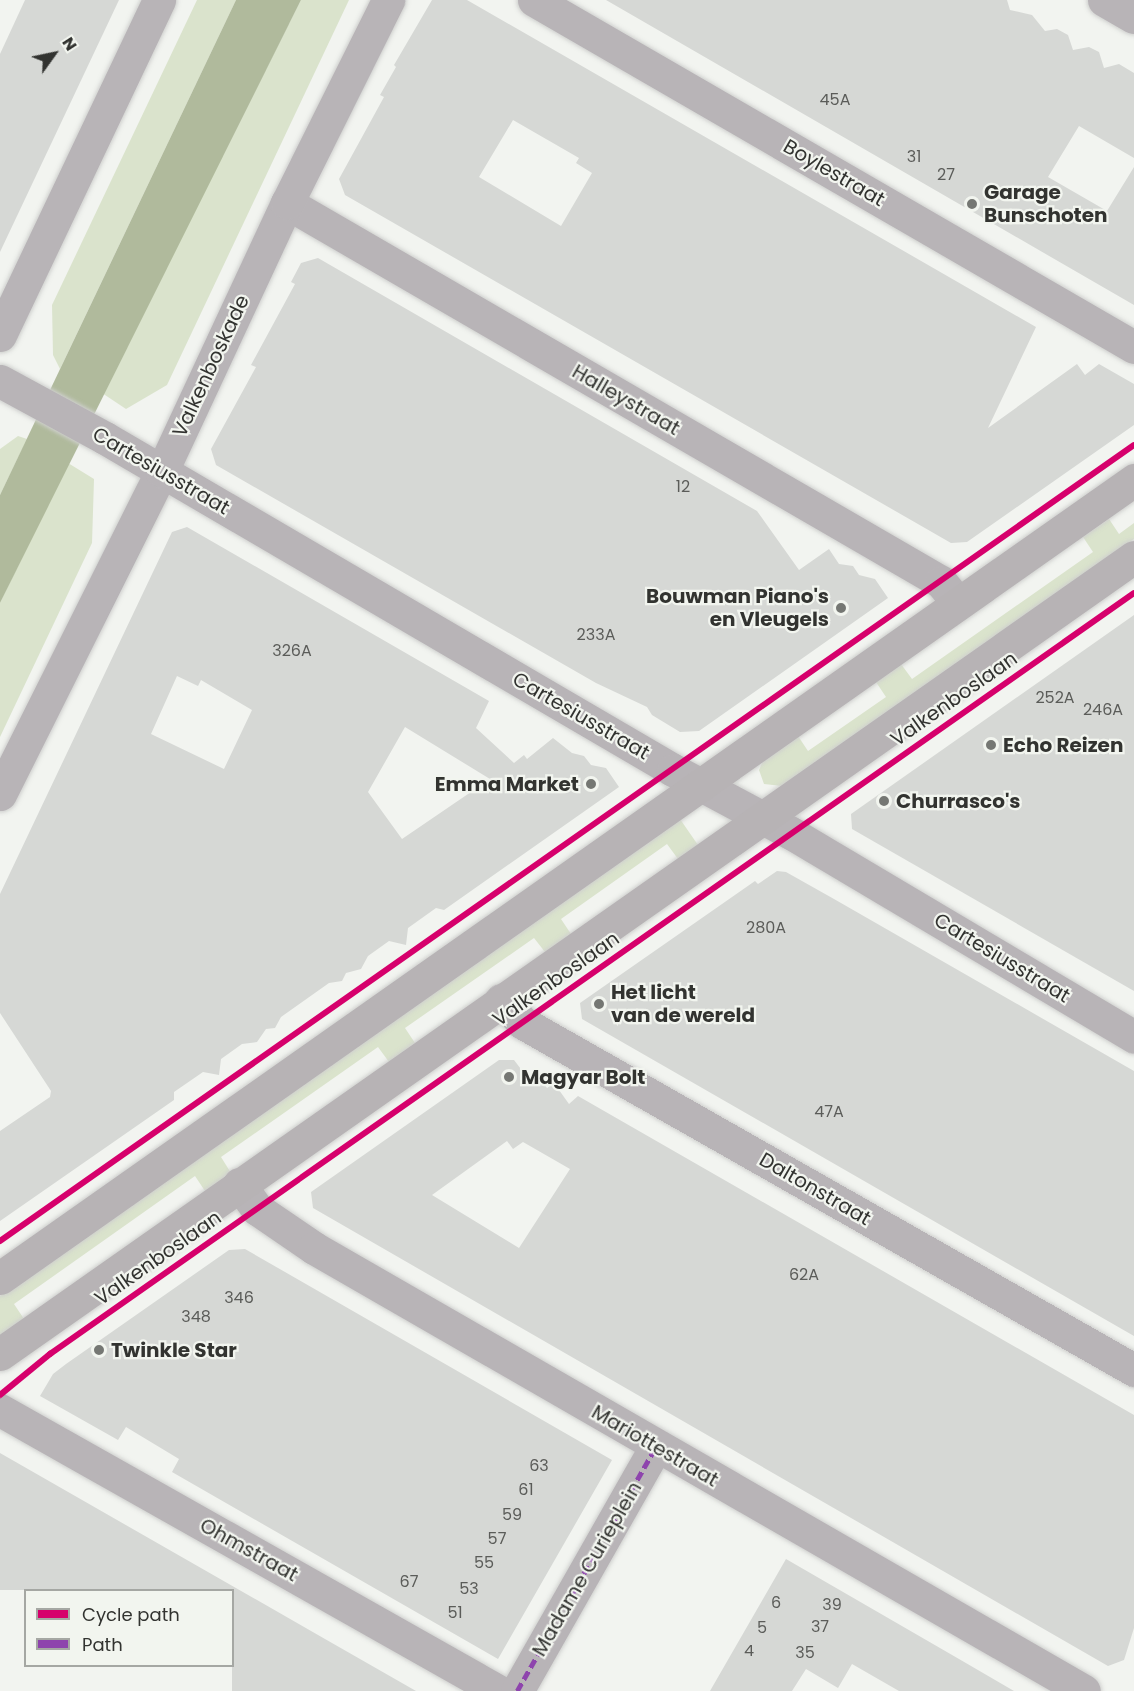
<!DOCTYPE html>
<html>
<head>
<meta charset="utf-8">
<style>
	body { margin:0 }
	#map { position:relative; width:1134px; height:1691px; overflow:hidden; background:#f2f4f0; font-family:Poppins,sans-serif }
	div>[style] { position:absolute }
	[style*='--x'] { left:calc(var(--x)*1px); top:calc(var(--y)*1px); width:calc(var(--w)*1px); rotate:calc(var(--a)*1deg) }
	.green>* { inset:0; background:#dae3cc }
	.water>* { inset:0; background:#b0ba9c }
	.building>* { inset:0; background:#d6d8d5 }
	.roads { filter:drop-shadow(0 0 2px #cfd0ce) drop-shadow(0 0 2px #cfd0ce) }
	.street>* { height:33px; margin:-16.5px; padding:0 16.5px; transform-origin:16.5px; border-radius:16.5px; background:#b8b4b7 }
	.secondary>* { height:33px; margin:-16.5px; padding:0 16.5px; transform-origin:16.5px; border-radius:16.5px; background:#b7b3b5 }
	.quiet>* { height:4.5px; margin-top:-2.25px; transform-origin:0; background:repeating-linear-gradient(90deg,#8e44ad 0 9px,transparent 0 13.5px) }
	.cycleway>* { height:6px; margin:-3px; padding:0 3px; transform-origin:3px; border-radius:3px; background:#d6006c }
	.dots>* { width:16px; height:16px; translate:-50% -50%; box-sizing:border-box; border:3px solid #f2f5ef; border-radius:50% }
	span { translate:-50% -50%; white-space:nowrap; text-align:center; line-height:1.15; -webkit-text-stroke:4.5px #f2f5ef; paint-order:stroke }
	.number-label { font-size:16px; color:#5b5c59 }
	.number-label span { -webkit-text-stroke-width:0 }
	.street-label { font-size:20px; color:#323330 }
	.poi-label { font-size:20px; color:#323330; font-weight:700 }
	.left { translate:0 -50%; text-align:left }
	.right { translate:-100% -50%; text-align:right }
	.legend { position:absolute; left:24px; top:1589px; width:210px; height:78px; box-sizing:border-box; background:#f2f5ef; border:2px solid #a5a7a3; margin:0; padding:8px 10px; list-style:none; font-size:18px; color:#323330 }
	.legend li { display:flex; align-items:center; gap:12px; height:30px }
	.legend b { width:30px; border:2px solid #a5a7a3 }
	.north { position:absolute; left:24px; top:24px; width:60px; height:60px; -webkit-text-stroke:4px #f2f5ef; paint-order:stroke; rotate:57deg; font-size:16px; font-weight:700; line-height:24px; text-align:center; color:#323330 }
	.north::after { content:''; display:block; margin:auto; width:21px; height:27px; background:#323330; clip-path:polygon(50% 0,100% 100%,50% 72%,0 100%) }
</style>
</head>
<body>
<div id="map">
	<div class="green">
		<i style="clip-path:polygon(197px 0,236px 0,60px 369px,53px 355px,52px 305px)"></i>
		<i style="clip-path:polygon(301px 0,349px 0,167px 385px,126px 409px,102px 393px)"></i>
		<i style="clip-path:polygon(18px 436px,27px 439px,0 495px,0 449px)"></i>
		<i style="clip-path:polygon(68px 463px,94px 479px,92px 543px,0 737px,0 603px)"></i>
		<i style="clip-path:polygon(1109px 519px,1119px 534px,1134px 523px,1134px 539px,782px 786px,764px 784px,759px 770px,763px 761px,798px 736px,808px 751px,886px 697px,876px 682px,901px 664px,912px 679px,1093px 552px,1083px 537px)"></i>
		<i style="clip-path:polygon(680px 819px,698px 845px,678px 859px,667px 844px,561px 919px,571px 934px,545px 952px,534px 938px,405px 1028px,415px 1043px,389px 1062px,378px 1047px,221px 1157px,231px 1173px,205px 1191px,195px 1176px,14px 1304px,24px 1319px,0 1336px,0 1296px)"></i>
	</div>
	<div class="water">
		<i style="clip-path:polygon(236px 0,301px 0,0 603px,0 495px)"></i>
	</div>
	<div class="building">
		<i style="clip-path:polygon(25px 0,119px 0,0 252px,0 54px)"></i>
		<i style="clip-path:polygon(evenodd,432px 0,467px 0,1036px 327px,988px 428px,1077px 364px,1085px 375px,1099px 364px,1134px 384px,1134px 425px,967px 542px,951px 543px,345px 195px,339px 179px,384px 97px,380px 95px,396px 67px,394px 65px,432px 0,513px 120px,579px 158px,576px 163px,592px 173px,561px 226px,479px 177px,513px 120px)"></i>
		<i style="clip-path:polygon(606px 0,1007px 0,1010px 10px,1032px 15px,1045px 31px,1057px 29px,1068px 35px,1073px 50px,1089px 47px,1099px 52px,1104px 68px,1119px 64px,1134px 73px,1134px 158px,1079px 126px,1048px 177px,1107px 211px,1134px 167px,1134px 305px)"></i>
		<i style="clip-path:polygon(318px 258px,757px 511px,799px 570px,829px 549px,839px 564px,853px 566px,859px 575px,875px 579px,888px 598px,699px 731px,680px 732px,652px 715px,647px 707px,596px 683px,216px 465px,211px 449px,256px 367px,251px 365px,295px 284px,291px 282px,301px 263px)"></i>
		<i style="clip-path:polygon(evenodd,187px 527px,489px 701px,476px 728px,514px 763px,524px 755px,527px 759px,553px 738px,572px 753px,584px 756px,591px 765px,606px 768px,619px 787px,444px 910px,436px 908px,408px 928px,406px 945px,389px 941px,368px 956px,361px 969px,346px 973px,342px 981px,329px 983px,281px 1017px,275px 1028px,266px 1029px,257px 1042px,242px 1044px,221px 1059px,219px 1075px,203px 1072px,174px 1092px,174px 1100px,0 1221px,0 1131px,50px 1097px,51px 1091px,0 1013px,0 894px,172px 532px,187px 527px,177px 676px,198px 686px,201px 680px,252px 710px,224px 769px,151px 734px,177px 676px,187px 527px,405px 727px,490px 779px,402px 839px,368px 792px,405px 727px)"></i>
		<i style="clip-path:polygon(1134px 615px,1134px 991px,852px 829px,851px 814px)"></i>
		<i style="clip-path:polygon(777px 871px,786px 872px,834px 899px,1134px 1071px,1134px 1336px,582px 1019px,580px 1003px,755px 881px,758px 884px)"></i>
		<i style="clip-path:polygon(evenodd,499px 1060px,514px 1060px,527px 1077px,535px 1072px,547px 1088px,554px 1083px,569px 1104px,578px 1096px,1134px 1415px,1134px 1628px,1124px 1660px,1108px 1666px,313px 1208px,311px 1192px,499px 1060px,507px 1141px,513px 1149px,523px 1142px,570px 1169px,519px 1248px,432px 1195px,507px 1141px)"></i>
		<i style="clip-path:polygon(245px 1249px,612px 1460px,498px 1659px,172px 1472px,179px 1459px,126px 1427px,118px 1440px,40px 1396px,53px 1374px,66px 1364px,229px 1250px)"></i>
		<i style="clip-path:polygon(0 1453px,325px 1639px,416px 1691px,232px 1691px,232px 1590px,0 1590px)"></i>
		<i style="clip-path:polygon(786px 1559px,959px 1659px,1014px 1691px,899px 1691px,852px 1664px,838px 1688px,806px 1669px,792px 1691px,710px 1691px)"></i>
	</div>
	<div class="roads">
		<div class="street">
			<i style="--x:534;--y:0;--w:693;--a:30.04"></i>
			<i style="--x:1104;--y:0;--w:34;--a:30"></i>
			<i style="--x:287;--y:203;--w:756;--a:30.09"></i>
			<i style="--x:941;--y:582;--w:27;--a:51"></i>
			<i style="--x:0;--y:335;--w:371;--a:-64.6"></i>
			<i style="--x:0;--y:381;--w:119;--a:28.5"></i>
			<i style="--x:105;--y:438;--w:658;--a:30.31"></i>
			<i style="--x:673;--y:770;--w:134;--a:28.1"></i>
			<i style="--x:791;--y:833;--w:399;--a:30.7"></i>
			<i style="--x:0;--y:794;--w:361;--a:-63.4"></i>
			<i style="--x:162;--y:471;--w:296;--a:-65"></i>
			<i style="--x:287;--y:203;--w:227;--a:-63.5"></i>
			<i style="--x:501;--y:1000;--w:32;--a:46"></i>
			<i style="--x:523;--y:1023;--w:703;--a:29.59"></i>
			<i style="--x:239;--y:1184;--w:31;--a:54"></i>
			<i style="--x:257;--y:1209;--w:69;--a:34.4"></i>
			<i style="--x:314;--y:1248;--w:888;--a:29.91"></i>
			<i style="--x:0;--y:1410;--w:572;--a:29.43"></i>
			<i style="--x:517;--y:1691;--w:282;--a:-60.4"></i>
		</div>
		<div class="secondary">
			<i style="--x:0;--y:1278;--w:1387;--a:-35.13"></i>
			<i style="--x:0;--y:1354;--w:1386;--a:-35.1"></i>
		</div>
	</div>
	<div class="quiet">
		<i style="--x:517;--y:1691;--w:282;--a:-60.4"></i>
	</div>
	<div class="cycleway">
		<i style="--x:0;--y:1241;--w:1385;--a:-35.07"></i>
		<i style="--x:0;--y:1395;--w:65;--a:-39.4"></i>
		<i style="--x:50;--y:1354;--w:1324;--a:-35.07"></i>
	</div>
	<div class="dots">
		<i style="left:972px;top:204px;background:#757773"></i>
		<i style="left:841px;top:608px;background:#757773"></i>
		<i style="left:991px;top:745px;background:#757773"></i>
		<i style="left:591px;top:784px;background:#757773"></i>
		<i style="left:884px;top:801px;background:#757773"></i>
		<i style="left:599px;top:1004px;background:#757773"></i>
		<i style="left:509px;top:1077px;background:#757773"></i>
		<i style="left:99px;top:1350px;background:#757773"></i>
	</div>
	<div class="number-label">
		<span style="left:835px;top:100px">45A</span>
		<span style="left:914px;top:157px">31</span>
		<span style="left:946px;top:175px">27</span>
		<span style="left:683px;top:487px">12</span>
		<span style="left:596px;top:635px">233A</span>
		<span style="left:292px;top:651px">326A</span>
		<span style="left:1055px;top:698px">252A</span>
		<span style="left:1103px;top:710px">246A</span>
		<span style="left:766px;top:928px">280A</span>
		<span style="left:829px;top:1112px">47A</span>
		<span style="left:804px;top:1275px">62A</span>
		<span style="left:239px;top:1298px">346</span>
		<span style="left:196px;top:1317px">348</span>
		<span style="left:539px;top:1466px">63</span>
		<span style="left:526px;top:1490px">61</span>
		<span style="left:512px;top:1515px">59</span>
		<span style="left:497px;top:1539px">57</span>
		<span style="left:484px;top:1563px">55</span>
		<span style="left:409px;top:1582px">67</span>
		<span style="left:469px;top:1589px">53</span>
		<span style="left:776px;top:1603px">6</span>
		<span style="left:832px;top:1605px">39</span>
		<span style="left:455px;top:1613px">51</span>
		<span style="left:820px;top:1627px">37</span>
		<span style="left:762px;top:1628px">5</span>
		<span style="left:749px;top:1651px">4</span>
		<span style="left:805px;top:1653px">35</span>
	</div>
	<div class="street-label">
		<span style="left:834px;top:173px;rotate:30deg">Boylestraat</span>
		<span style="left:211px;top:366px;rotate:-65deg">Valkenboskade</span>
		<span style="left:626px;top:400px;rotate:30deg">Halleystraat</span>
		<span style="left:161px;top:471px;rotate:30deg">Cartesiusstraat</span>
		<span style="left:954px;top:699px;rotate:-35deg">Valkenboslaan</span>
		<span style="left:581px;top:716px;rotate:30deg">Cartesiusstraat</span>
		<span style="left:1002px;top:958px;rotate:31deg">Cartesiusstraat</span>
		<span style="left:556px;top:979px;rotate:-35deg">Valkenboslaan</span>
		<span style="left:815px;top:1189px;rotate:30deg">Daltonstraat</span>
		<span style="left:158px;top:1258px;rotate:-35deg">Valkenboslaan</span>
		<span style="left:655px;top:1446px;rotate:30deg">Mariottestraat</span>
		<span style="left:249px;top:1550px;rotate:29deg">Ohmstraat</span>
		<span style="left:587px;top:1569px;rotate:-60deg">Madame Curieplein</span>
	</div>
	<div class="poi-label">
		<span class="left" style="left:984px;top:204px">Garage<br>Bunschoten</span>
		<span class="right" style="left:829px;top:608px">Bouwman Piano's<br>en Vleugels</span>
		<span class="left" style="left:1003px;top:745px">Echo Reizen</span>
		<span class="right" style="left:579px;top:784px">Emma Market</span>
		<span class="left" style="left:896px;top:801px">Churrasco's</span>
		<span class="left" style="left:611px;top:1004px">Het licht<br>van de wereld</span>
		<span class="left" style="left:521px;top:1077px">Magyar Bolt</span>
		<span class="left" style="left:111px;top:1350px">Twinkle Star</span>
	</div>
	<ul class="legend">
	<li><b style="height:8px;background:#d6006c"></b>Cycle path</li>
	<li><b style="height:8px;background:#8e44ad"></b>Path</li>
	</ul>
	<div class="north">N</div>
</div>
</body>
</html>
